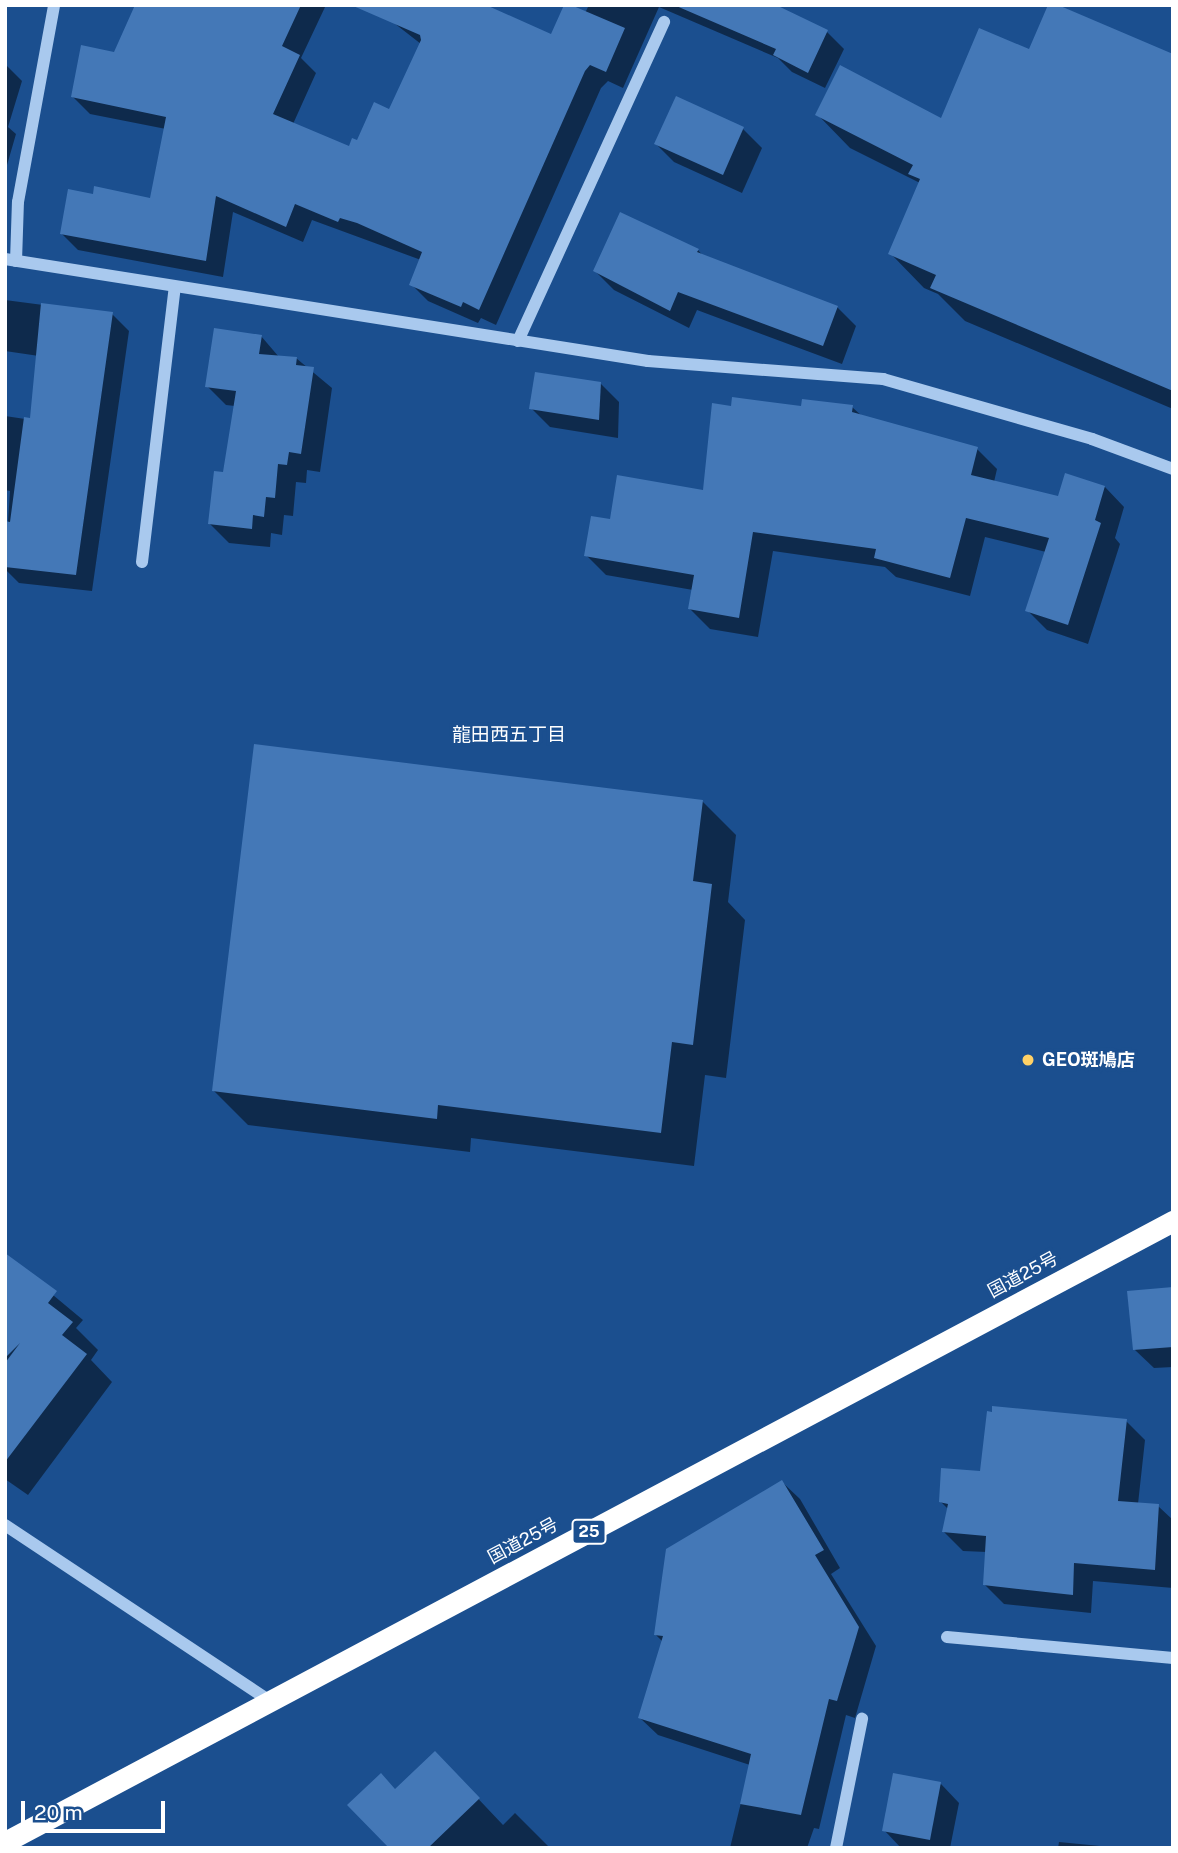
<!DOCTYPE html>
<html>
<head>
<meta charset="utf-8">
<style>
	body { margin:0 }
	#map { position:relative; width:1178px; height:1853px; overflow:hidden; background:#1b4f8f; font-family:"Public Sans","Noto Sans JP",sans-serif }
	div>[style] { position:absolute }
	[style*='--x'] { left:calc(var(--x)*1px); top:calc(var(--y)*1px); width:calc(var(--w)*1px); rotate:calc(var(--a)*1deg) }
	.shadow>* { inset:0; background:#0007 }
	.building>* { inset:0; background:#4478b7 }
	.minor>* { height:12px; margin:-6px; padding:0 6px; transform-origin:6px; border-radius:6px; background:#a9c9ee }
	.highway>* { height:21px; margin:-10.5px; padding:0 10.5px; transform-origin:10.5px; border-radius:10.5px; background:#fff }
	.dots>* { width:19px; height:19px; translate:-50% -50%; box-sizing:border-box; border:4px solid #1b4f8f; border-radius:50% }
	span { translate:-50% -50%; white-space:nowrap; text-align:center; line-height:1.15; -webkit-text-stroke:7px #1b4f8f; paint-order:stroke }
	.shield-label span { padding:2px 5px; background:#1b4f8f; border:2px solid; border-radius:5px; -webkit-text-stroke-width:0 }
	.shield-label { font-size:16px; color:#fff; font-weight:700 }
	.poi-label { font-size:18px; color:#fff; font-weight:700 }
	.left { translate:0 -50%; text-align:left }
	.street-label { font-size:18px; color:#fff }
	.neighbourhood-label { font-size:19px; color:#fff }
	.frame { position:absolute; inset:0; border:7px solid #fff; pointer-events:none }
	.scale { position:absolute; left:21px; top:1801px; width:144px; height:32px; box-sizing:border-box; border:4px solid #fff; border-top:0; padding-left:9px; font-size:21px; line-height:24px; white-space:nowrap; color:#fff; -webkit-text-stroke:5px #1b4f8f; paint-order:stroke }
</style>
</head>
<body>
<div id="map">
	<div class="shadow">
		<i style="clip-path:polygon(137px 5px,326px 5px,301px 58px,316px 73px,293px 124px,350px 148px,390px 111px,421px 44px,394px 23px,552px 36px,585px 13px,589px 5px,772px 5px,827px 32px,844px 49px,825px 88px,792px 72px,778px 58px,659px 7px,623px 88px,608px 81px,601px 88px,496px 325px,481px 318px,478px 323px,428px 301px,411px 284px,421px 260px,312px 220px,303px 242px,233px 212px,223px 277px,78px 250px,61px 233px,94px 196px,152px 201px,166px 129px,90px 114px,73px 97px,115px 54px)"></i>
		<i style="clip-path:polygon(1030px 52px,1173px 56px,1173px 409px,965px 321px,938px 294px,924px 288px,891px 254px,920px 183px,850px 148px,817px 114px,941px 121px)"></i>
		<i style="clip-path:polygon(5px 64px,22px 81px,8px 127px,16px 134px,5px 172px)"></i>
		<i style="clip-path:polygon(677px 98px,743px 129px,762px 148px,742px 193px,674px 162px,656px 144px)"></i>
		<i style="clip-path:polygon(698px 250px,704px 257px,837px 307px,856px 326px,842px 364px,697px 310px,689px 328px,614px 290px,595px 271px)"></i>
		<i style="clip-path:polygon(5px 300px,112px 314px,129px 331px,92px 591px,19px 583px,5px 569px,10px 491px,5px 490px,5px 416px,32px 420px,39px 356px,5px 351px)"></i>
		<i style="clip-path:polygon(261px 336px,279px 357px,296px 358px,332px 388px,320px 472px,307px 470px,306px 483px,296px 482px,293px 516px,284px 515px,282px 535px,271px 533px,270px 547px,229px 543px,210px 524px,225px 474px,235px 406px,226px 405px,207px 386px)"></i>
		<i style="clip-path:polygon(600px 383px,619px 402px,618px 438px,550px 427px,531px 408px)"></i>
		<i style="clip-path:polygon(852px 407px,863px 417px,977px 449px,997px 469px,994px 482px,1059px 499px,1105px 487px,1124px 507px,1115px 538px,1120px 544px,1088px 644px,1047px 630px,1027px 610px,1046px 552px,985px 537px,970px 596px,896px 577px,885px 567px,773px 551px,758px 637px,710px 629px,690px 609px,693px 590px,606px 575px,586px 555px,611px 521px,705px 492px,732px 408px)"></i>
		<i style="clip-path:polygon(702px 801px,736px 835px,728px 902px,745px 920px,726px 1078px,705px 1075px,694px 1166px,471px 1138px,470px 1152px,248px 1125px,214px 1091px)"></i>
		<i style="clip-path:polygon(5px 1255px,83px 1320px,76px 1328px,98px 1350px,91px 1360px,112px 1382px,28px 1495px,5px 1479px)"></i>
		<i style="clip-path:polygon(1173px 1289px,1173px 1367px,1154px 1368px,1135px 1350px)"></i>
		<i style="clip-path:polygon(1126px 1421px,1145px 1440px,1138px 1504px,1158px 1506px,1173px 1520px,1173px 1588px,1093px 1581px,1091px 1613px,1004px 1604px,985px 1585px,987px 1552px,963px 1551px,944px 1532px,948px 1509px,940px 1501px,982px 1473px)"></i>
		<i style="clip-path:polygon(782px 1482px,800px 1499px,840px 1568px,831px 1574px,876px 1646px,855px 1718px,846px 1715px,819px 1829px,814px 1828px,807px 1848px,730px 1848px,750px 1765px,658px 1735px,640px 1718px,663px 1642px,656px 1635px)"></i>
		<i style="clip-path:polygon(452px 1771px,503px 1825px,515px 1813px,550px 1848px,391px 1848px,396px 1791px)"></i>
		<i style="clip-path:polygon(941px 1784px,959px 1803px,950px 1848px,901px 1848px,884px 1830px)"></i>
		<i style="clip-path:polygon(1059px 1842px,1100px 1846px,1102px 1848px,1058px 1848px)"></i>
	</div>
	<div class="building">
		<i style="clip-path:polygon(135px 5px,301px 5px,282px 46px,300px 55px,273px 114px,349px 146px,352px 138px,357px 140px,374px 102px,389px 109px,421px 40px,420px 35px,351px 5px,486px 5px,551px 34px,564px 5px,571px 5px,625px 28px,606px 72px,590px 65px,585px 71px,479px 310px,463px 302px,461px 307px,409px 285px,422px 252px,357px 223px,340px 218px,338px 222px,295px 204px,286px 227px,216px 196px,206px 261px,60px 234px,68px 189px,93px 194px,94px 186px,150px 198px,166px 117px,71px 97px,81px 45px,114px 52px)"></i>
		<i style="clip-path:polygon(674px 5px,776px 5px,828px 30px,808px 73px,773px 55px,776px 49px)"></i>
		<i style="clip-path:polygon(1048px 5px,1058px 5px,1173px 54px,1173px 391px,930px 288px,936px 275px,888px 254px,920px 179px,908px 174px,913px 165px,815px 115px,840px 65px,941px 118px,979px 28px,1029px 49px)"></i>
		<i style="clip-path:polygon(676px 96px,744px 127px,723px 175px,654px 144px)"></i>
		<i style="clip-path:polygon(620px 212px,699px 249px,697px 252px,838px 306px,823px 346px,678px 292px,670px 311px,593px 271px)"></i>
		<i style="clip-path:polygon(41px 303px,113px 312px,76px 575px,5px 567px,5px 521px,10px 522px,24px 417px,30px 418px)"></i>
		<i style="clip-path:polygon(214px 328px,262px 335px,259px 354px,297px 357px,296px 365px,314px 367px,301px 454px,289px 452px,287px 465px,278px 464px,275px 498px,266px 497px,264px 517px,253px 515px,252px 529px,208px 524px,214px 471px,223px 472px,236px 391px,205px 387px)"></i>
		<i style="clip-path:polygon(535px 372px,601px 382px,599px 420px,529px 409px)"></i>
		<i style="clip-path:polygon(732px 397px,801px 406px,802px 399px,853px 405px,852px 412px,978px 447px,971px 475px,1058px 496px,1065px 473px,1105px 486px,1095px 520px,1101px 523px,1068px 625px,1025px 611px,1049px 538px,966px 518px,950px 578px,874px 558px,876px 549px,753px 532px,739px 618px,688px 609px,694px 575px,584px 556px,591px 516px,610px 519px,617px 475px,703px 490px,712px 403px,731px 406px)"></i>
		<i style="clip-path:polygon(254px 744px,703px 800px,693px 881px,712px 884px,693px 1045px,672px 1042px,661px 1133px,438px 1105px,437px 1119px,212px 1091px)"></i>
		<i style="clip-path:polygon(5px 1253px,57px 1291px,48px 1303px,73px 1322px,62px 1335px,87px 1354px,5px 1462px,5px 1363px,20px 1343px,5px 1358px)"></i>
		<i style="clip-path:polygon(1173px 1287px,1173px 1347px,1133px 1350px,1127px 1291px)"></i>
		<i style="clip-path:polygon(992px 1406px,1127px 1419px,1118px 1501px,1159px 1504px,1155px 1570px,1074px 1563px,1073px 1595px,983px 1585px,986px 1536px,942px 1532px,948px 1504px,939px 1502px,941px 1468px,980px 1471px,987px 1411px,992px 1412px)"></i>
		<i style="clip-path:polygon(782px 1480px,824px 1550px,815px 1555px,859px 1627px,837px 1701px,829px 1699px,801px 1815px,740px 1804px,751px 1754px,638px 1718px,663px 1636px,654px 1635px,666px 1549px)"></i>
		<i style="clip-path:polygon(435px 1751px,480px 1798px,428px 1848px,389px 1848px,347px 1805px,381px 1773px,395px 1789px)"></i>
		<i style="clip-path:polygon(893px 1773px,941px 1782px,930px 1840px,882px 1831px)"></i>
	</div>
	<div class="minor">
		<i style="--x:5;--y:259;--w:651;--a:9.01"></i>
		<i style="--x:648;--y:361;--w:236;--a:4.4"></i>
		<i style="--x:883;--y:379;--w:217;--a:16"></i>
		<i style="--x:1092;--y:439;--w:86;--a:20.3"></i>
		<i style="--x:16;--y:261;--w:59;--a:-88.1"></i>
		<i style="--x:18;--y:202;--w:200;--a:-79.6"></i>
		<i style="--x:518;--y:341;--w:351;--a:-65.4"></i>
		<i style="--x:142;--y:562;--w:277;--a:-83.2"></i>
		<i style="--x:5;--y:1525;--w:318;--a:33.6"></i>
		<i style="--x:947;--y:1637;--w:227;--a:5.3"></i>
		<i style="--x:836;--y:1848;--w:132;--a:-78.6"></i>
	</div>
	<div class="highway">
		<i style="--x:5;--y:1842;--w:1323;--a:-28"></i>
	</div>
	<div class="dots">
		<i style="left:1028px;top:1060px;background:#ffd166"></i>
	</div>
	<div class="shield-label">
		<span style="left:589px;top:1532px">25</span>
	</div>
	<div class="poi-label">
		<span class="left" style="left:1042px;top:1060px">GEO斑鳩店</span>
	</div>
	<div class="street-label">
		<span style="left:1023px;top:1275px;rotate:-28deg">国道25号</span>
		<span style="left:523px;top:1541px;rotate:-28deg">国道25号</span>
	</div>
	<div class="neighbourhood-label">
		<span style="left:509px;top:735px">龍田西五丁目</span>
	</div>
	<div class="frame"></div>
	<div class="scale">20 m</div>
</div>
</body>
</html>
